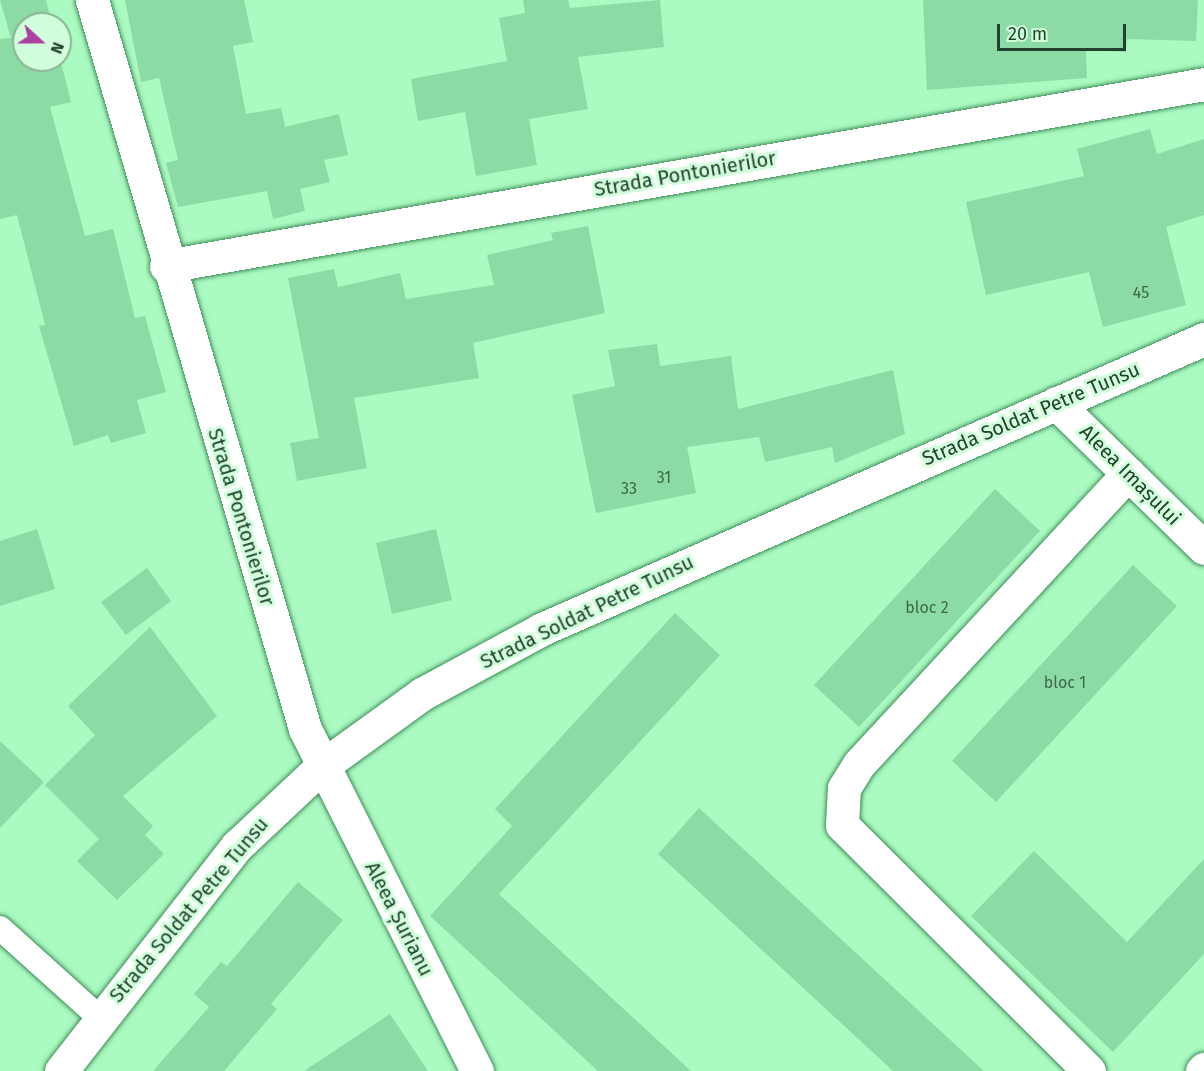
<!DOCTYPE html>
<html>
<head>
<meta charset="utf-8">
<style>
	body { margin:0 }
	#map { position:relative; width:1204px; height:1071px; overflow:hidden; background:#aafac1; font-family:"Fira Sans",sans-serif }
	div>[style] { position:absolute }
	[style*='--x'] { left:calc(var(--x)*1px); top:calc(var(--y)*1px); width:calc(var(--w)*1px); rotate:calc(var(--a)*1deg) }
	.building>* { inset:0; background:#8ddba4 }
	.roads { filter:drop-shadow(0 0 2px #3f8d5a) drop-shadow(0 0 2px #3f8d5a) }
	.service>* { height:24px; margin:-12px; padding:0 12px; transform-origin:12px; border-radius:12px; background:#fff }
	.minor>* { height:33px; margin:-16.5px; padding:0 16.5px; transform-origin:16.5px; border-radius:16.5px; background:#fff }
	span { translate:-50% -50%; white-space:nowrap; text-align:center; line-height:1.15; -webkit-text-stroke:6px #d1ffdc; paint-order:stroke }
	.number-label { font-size:16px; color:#3c684a }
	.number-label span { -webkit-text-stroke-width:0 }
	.street-label { font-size:20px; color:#21422c }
	.north { position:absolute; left:12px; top:12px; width:60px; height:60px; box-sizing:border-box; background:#d1ffdc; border:2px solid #8bb396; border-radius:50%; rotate:111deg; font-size:16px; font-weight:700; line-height:24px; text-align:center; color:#21422c }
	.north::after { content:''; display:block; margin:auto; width:21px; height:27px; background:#ac3f9f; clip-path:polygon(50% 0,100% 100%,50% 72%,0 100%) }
	.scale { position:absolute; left:997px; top:24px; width:129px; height:27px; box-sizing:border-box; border:3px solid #21422c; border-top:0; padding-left:8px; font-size:18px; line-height:21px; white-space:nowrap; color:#21422c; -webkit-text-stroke:4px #d1ffdc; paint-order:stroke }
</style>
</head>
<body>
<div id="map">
	<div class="building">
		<i style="clip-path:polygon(0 0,46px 0,52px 24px,24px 24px,24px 60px,60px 58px,71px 102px,50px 107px,85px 236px,113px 229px,135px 318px,145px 316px,166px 392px,137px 400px,146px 433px,111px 443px,108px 435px,74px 446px,39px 326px,45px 325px,17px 215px,0 219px,0 39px,11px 38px)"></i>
		<i style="clip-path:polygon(125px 0,244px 0,253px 42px,233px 46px,246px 114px,281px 108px,285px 127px,339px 114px,348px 155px,324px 160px,330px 182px,300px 189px,305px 211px,273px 219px,267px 191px,178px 207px,166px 163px,178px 160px,159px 78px,141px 82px)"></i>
		<i style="clip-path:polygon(523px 0,568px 0,570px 8px,660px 0,664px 47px,578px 57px,588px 109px,529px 119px,537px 165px,476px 176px,465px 112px,418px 121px,411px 79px,507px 61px,499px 18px,525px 13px)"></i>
		<i style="clip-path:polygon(923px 0,1198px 0,1196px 41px,1127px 39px,1126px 52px,1086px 50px,1087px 78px,927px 90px)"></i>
		<i style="clip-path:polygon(1150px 129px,1157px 154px,1204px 139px,1204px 215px,1166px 227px,1186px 305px,1103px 327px,1089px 272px,986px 295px,966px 202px,1084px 176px,1077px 149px)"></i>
		<i style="clip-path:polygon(588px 226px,605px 313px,473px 343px,479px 378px,354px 398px,367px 468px,297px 481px,290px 443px,319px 438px,288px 278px,334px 269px,338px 287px,400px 273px,406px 299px,494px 285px,487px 255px,553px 240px,551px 233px)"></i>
		<i style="clip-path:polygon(657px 344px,660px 366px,731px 356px,738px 409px,893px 370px,905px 434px,835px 463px,832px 447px,765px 462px,759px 437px,687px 447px,696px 493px,596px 513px,572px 395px,615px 386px,608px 350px)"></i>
		<i style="clip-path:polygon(995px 489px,1040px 531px,859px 727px,814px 685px)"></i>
		<i style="clip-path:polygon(37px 529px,55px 589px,0 606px,0 541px)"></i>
		<i style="clip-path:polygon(436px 529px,452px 600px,392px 614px,376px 543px)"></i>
		<i style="clip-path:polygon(1133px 565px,1177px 606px,996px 802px,952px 761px)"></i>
		<i style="clip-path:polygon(147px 568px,171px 601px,126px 635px,101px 602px)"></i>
		<i style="clip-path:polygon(675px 613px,720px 655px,499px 894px,691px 1071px,598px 1071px,430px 916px,512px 826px,495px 809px)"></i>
		<i style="clip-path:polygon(150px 627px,217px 716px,123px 796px,153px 826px,145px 835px,164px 854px,117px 900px,77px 861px,99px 839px,45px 785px,95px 735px,68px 706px)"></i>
		<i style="clip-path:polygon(0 741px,44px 782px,0 828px)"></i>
		<i style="clip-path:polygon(699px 808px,984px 1071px,893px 1071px,658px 854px)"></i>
		<i style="clip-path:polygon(1034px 851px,1127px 942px,1204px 859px,1204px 954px,1113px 1052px,971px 916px)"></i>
		<i style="clip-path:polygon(298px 882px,343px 920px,271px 1004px,277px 1009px,224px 1071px,153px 1071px,209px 1007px,194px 994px,221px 962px,227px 966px)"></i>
		<i style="clip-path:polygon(390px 1014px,428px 1071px,304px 1071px)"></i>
	</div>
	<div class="roads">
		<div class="service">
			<i style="--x:0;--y:928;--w:135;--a:42"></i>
		</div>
		<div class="minor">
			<i style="--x:92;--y:0;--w:759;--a:73.71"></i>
			<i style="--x:305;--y:729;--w:383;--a:63.3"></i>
			<i style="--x:166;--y:266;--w:1054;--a:-9.94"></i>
			<i style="--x:1056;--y:403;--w:207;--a:44.4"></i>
			<i style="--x:61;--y:1071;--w:286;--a:-52"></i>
			<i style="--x:237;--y:846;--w:115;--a:-43.2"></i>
			<i style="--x:321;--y:767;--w:125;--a:-35.9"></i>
			<i style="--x:422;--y:694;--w:136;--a:-28.4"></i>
			<i style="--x:542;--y:629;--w:723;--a:-23.66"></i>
			<i style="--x:1089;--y:1071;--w:349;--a:-135.1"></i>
			<i style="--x:842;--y:825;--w:37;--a:-87"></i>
			<i style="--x:844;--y:788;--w:28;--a:-58"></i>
			<i style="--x:859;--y:764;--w:396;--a:-47.2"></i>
			<i style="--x:1202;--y:1071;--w:3;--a:-45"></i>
		</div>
	</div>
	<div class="number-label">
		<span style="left:1141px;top:293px">45</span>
		<span style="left:664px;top:478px">31</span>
		<span style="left:629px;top:489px">33</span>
		<span style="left:927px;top:608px">bloc 2</span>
		<span style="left:1065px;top:683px">bloc 1</span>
	</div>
	<div class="street-label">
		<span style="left:685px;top:174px;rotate:-10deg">Strada Pontonierilor</span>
		<span style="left:1031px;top:414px;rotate:-23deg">Strada Soldat Petre Tunsu</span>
		<span style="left:1130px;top:475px;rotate:45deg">Aleea Imașului</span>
		<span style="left:241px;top:517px;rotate:73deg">Strada Pontonierilor</span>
		<span style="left:587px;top:612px;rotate:-26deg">Strada Soldat Petre Tunsu</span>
		<span style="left:189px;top:910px;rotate:-50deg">Strada Soldat Petre Tunsu</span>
		<span style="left:399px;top:919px;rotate:63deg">Aleea Șurianu</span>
	</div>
	<div class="north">N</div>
	<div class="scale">20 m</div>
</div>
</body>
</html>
